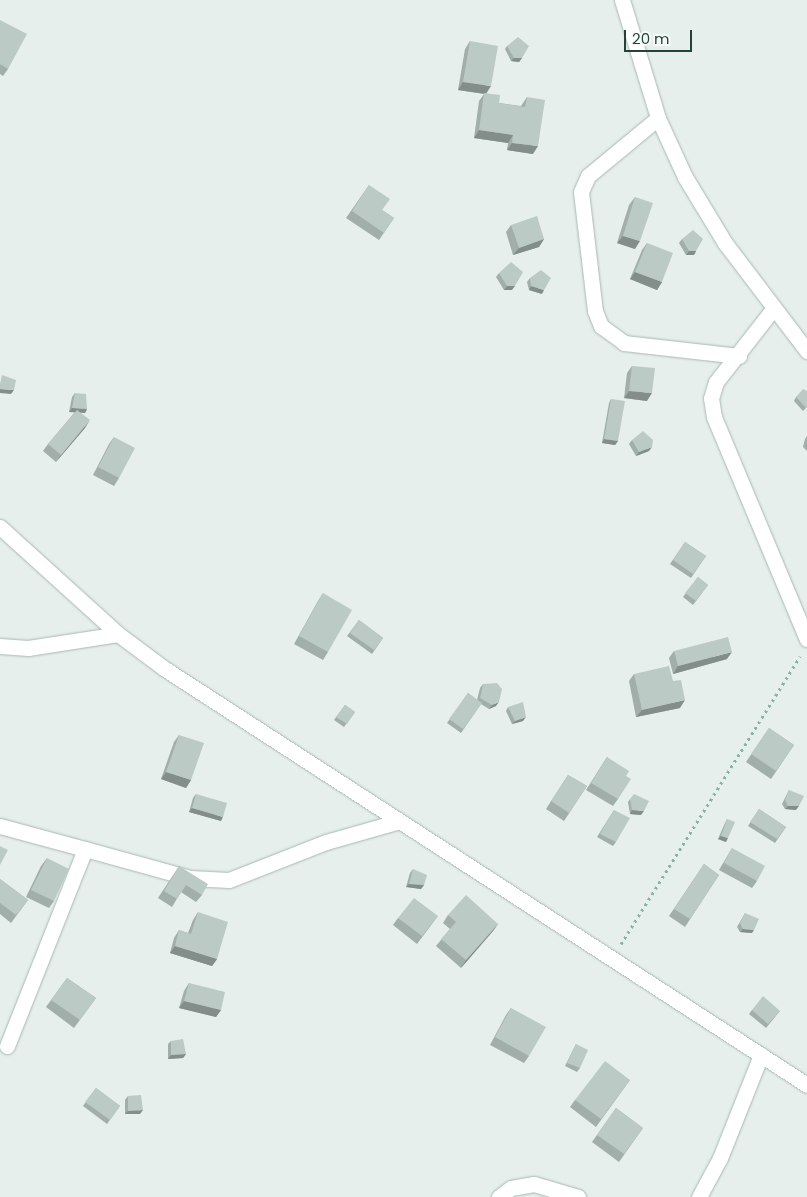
<!DOCTYPE html>
<html>
<head>
<meta charset="utf-8">
<style>
	body { margin:0 }
	#map { position:relative; width:807px; height:1197px; overflow:hidden; background:#e6efeb; font-family:Poppins,sans-serif }
	div>[style] { position:absolute }
	[style*='--x'] { left:calc(var(--x)*1px); top:calc(var(--y)*1px); width:calc(var(--w)*1px); rotate:calc(var(--a)*1deg) }
	.path>* { height:3px; margin-top:-1.5px; transform-origin:0; background:repeating-linear-gradient(90deg,#86b3a5 0 2.5px,transparent 0 6.5px) }
	.roads { filter:drop-shadow(0 0 1px #a8b8b2) drop-shadow(0 0 1px #a8b8b2) }
	.minor>* { height:15px; margin:-7.5px; padding:0 7.5px; transform-origin:7.5px; border-radius:7.5px; background:#fff }
	.wall>* { inset:0; background:#a1aea9 }
	.shaded-wall>* { inset:0; background:#838d89 }
	.building>* { inset:0; background:#bbcac4 }
	span { translate:-50% -50%; white-space:nowrap; text-align:center; line-height:1.15; -webkit-text-stroke:4.5px #f7fbf9; paint-order:stroke }
	.scale { position:absolute; left:624px; top:30px; width:68px; height:22px; box-sizing:border-box; border:2px solid #24423a; border-top:0; padding-left:6px; font-size:15px; line-height:18px; white-space:nowrap; color:#24423a; -webkit-text-stroke:4px #f7fbf9; paint-order:stroke }
</style>
</head>
<body>
<div id="map">
	<div class="path">
		<i style="--x:621;--y:944;--w:339;--a:-58.1"></i>
	</div>
	<div class="roads">
		<div class="minor">
			<i style="--x:622;--y:0;--w:123;--a:73"></i>
			<i style="--x:658;--y:118;--w:65;--a:65.4"></i>
			<i style="--x:685;--y:177;--w:77;--a:58.8"></i>
			<i style="--x:725;--y:243;--w:136;--a:52.8"></i>
			<i style="--x:658;--y:118;--w:91;--a:140.4"></i>
			<i style="--x:588;--y:176;--w:17;--a:114"></i>
			<i style="--x:581;--y:192;--w:120;--a:83.3"></i>
			<i style="--x:595;--y:311;--w:16;--a:68"></i>
			<i style="--x:601;--y:326;--w:29;--a:36"></i>
			<i style="--x:624;--y:343;--w:116;--a:6.4"></i>
			<i style="--x:773;--y:309;--w:93;--a:128"></i>
			<i style="--x:716;--y:382;--w:17;--a:107"></i>
			<i style="--x:711;--y:398;--w:19;--a:81"></i>
			<i style="--x:714;--y:417;--w:241;--a:67.3"></i>
			<i style="--x:0;--y:527;--w:159;--a:42.2"></i>
			<i style="--x:118;--y:634;--w:59;--a:36.7"></i>
			<i style="--x:165;--y:669;--w:765;--a:32.94"></i>
			<i style="--x:0;--y:646;--w:28;--a:4"></i>
			<i style="--x:28;--y:648;--w:91;--a:-8.8"></i>
			<i style="--x:0;--y:826;--w:88;--a:15.1"></i>
			<i style="--x:7;--y:1046;--w:212;--a:-68.4"></i>
			<i style="--x:85;--y:849;--w:109;--a:15.4"></i>
			<i style="--x:190;--y:878;--w:39;--a:3"></i>
			<i style="--x:229;--y:880;--w:104;--a:-21.4"></i>
			<i style="--x:326;--y:842;--w:73;--a:-15.9"></i>
			<i style="--x:499;--y:1197;--w:15;--a:-37"></i>
			<i style="--x:511;--y:1188;--w:23;--a:-10"></i>
			<i style="--x:534;--y:1184;--w:46;--a:16.5"></i>
			<i style="--x:699;--y:1197;--w:44;--a:-61.7"></i>
			<i style="--x:720;--y:1158;--w:111;--a:-68.3"></i>
		</div>
	</div>
	<div class="wall">
		<i style="clip-path:polygon(0 20px,8px 69px,3px 76px,0 74px)"></i>
		<i style="clip-path:polygon(470px 41px,486px 94px,499px 103px,521px 106px,527px 97px,533px 154px,507px 150px,508px 143px,474px 138px,479px 101px,484px 94px,458px 90px,465px 49px)"></i>
		<i style="clip-path:polygon(507px 46px,522px 58px,519px 62px,511px 61px,505px 49px)"></i>
		<i style="clip-path:polygon(369px 185px,382px 210px,394px 218px,379px 240px,346px 218px)"></i>
		<i style="clip-path:polygon(635px 197px,635px 249px,617px 243px,629px 205px)"></i>
		<i style="clip-path:polygon(511px 225px,544px 239px,539px 247px,513px 255px,506px 232px)"></i>
		<i style="clip-path:polygon(682px 239px,696px 251px,694px 255px,686px 255px,679px 243px)"></i>
		<i style="clip-path:polygon(647px 243px,662px 282px,657px 290px,630px 279px,642px 250px)"></i>
		<i style="clip-path:polygon(499px 273px,512px 290px,504px 290px,496px 277px)"></i>
		<i style="clip-path:polygon(530px 278px,542px 294px,529px 290px,527px 282px)"></i>
		<i style="clip-path:polygon(632px 366px,647px 401px,624px 398px,627px 373px)"></i>
		<i style="clip-path:polygon(807px 391px,807px 407px,803px 411px,794px 401px,796px 397px)"></i>
		<i style="clip-path:polygon(75px 393px,87px 409px,85px 413px,80px 412px,85px 428px,56px 462px,43px 451px,48px 444px,75px 412px,69px 412px,72px 397px)"></i>
		<i style="clip-path:polygon(611px 399px,618px 441px,615px 445px,602px 443px,609px 403px)"></i>
		<i style="clip-path:polygon(807px 436px,807px 451px,803px 447px,805px 439px)"></i>
		<i style="clip-path:polygon(114px 437px,119px 478px,114px 486px,93px 475px,109px 444px)"></i>
		<i style="clip-path:polygon(632px 440px,649px 451px,636px 456px,629px 444px)"></i>
		<i style="clip-path:polygon(685px 542px,706px 556px,691px 578px,670px 564px)"></i>
		<i style="clip-path:polygon(698px 577px,708px 585px,693px 605px,683px 597px)"></i>
		<i style="clip-path:polygon(323px 593px,328px 652px,323px 660px,294px 644px,318px 601px)"></i>
		<i style="clip-path:polygon(359px 620px,383px 638px,372px 654px,347px 636px)"></i>
		<i style="clip-path:polygon(674px 651px,727px 659px,673px 674px,669px 658px)"></i>
		<i style="clip-path:polygon(634px 674px,680px 708px,636px 717px,629px 681px)"></i>
		<i style="clip-path:polygon(483px 684px,496px 706px,489px 709px,481px 704px,461px 733px,447px 723px,468px 693px,477px 700px,480px 688px)"></i>
		<i style="clip-path:polygon(345px 705px,355px 712px,344px 727px,334px 720px)"></i>
		<i style="clip-path:polygon(508px 707px,523px 721px,512px 724px,506px 711px)"></i>
		<i style="clip-path:polygon(769px 728px,794px 745px,771px 779px,746px 762px)"></i>
		<i style="clip-path:polygon(179px 735px,191px 780px,186px 788px,161px 779px,174px 742px)"></i>
		<i style="clip-path:polygon(607px 757px,626px 776px,618px 799px,613px 806px,586px 790px)"></i>
		<i style="clip-path:polygon(568px 775px,587px 786px,564px 821px,546px 809px)"></i>
		<i style="clip-path:polygon(789px 790px,796px 810px,785px 809px,782px 804px)"></i>
		<i style="clip-path:polygon(196px 794px,221px 821px,189px 812px,193px 798px)"></i>
		<i style="clip-path:polygon(630px 799px,641px 815px,630px 814px,628px 802px)"></i>
		<i style="clip-path:polygon(759px 809px,786px 827px,775px 843px,748px 826px)"></i>
		<i style="clip-path:polygon(614px 810px,616px 842px,613px 846px,597px 837px)"></i>
		<i style="clip-path:polygon(727px 819px,726px 842px,718px 839px,725px 823px)"></i>
		<i style="clip-path:polygon(732px 848px,757px 881px,752px 888px,719px 870px)"></i>
		<i style="clip-path:polygon(47px 858px,54px 901px,49px 908px,26px 897px,41px 866px)"></i>
		<i style="clip-path:polygon(704px 864px,719px 875px,685px 927px,669px 916px)"></i>
		<i style="clip-path:polygon(179px 866px,202px 895px,196px 902px,181px 892px,172px 907px,158px 898px)"></i>
		<i style="clip-path:polygon(413px 869px,424px 885px,421px 889px,406px 887px,410px 873px)"></i>
		<i style="clip-path:polygon(0 879px,28px 900px,11px 923px,0 914px)"></i>
		<i style="clip-path:polygon(198px 912px,217px 959px,212px 966px,170px 953px,174px 938px,179px 930px,188px 933px,193px 920px)"></i>
		<i style="clip-path:polygon(745px 913px,752px 933px,740px 932px,737px 927px)"></i>
		<i style="clip-path:polygon(448px 915px,498px 924px,493px 931px,461px 968px,436px 946px,450px 929px,443px 923px)"></i>
		<i style="clip-path:polygon(438px 916px,417px 944px,393px 925px,398px 918px)"></i>
		<i style="clip-path:polygon(67px 978px,96px 998px,74px 1028px,46px 1007px)"></i>
		<i style="clip-path:polygon(189px 983px,221px 1010px,216px 1017px,179px 1008px,184px 991px)"></i>
		<i style="clip-path:polygon(511px 1008px,529px 1056px,524px 1063px,490px 1045px,506px 1015px)"></i>
		<i style="clip-path:polygon(752px 1010px,780px 1011px,766px 1028px,749px 1014px)"></i>
		<i style="clip-path:polygon(171px 1041px,186px 1054px,183px 1058px,168px 1059px,168px 1044px)"></i>
		<i style="clip-path:polygon(576px 1044px,580px 1068px,577px 1072px,565px 1066px)"></i>
		<i style="clip-path:polygon(630px 1080px,596px 1127px,570px 1107px,575px 1100px)"></i>
		<i style="clip-path:polygon(96px 1088px,120px 1106px,107px 1124px,83px 1106px)"></i>
		<i style="clip-path:polygon(128px 1096px,140px 1114px,125px 1114px,125px 1100px)"></i>
		<i style="clip-path:polygon(616px 1108px,643px 1128px,619px 1162px,592px 1142px)"></i>
	</div>
	<div class="shaded-wall">
		<i style="clip-path:polygon(514px 58px,522px 58px,519px 62px,511px 61px)"></i>
		<i style="clip-path:polygon(463px 82px,491px 86px,486px 94px,458px 90px)"></i>
		<i style="clip-path:polygon(479px 130px,513px 135px,508px 143px,474px 138px)"></i>
		<i style="clip-path:polygon(512px 143px,538px 146px,533px 154px,507px 150px)"></i>
		<i style="clip-path:polygon(623px 236px,640px 241px,635px 249px,617px 243px)"></i>
		<i style="clip-path:polygon(544px 239px,539px 247px,513px 255px,519px 248px)"></i>
		<i style="clip-path:polygon(689px 251px,696px 251px,694px 255px,686px 255px)"></i>
		<i style="clip-path:polygon(635px 272px,662px 282px,657px 290px,630px 279px)"></i>
		<i style="clip-path:polygon(507px 286px,515px 286px,512px 290px,504px 290px)"></i>
		<i style="clip-path:polygon(531px 286px,544px 290px,542px 294px,529px 290px)"></i>
		<i style="clip-path:polygon(0 389px,14px 390px,11px 394px,0 393px)"></i>
		<i style="clip-path:polygon(629px 391px,652px 393px,647px 401px,624px 398px)"></i>
		<i style="clip-path:polygon(72px 408px,87px 409px,85px 413px,69px 412px)"></i>
		<i style="clip-path:polygon(90px 420px,85px 428px,56px 462px,61px 455px)"></i>
		<i style="clip-path:polygon(604px 439px,618px 441px,615px 445px,602px 443px)"></i>
		<i style="clip-path:polygon(652px 447px,649px 451px,636px 456px,639px 452px)"></i>
		<i style="clip-path:polygon(732px 652px,727px 659px,673px 674px,678px 666px)"></i>
		<i style="clip-path:polygon(685px 700px,680px 708px,636px 717px,642px 710px)"></i>
		<i style="clip-path:polygon(499px 702px,496px 706px,489px 709px,492px 705px)"></i>
		<i style="clip-path:polygon(526px 717px,523px 721px,512px 724px,515px 721px)"></i>
		<i style="clip-path:polygon(166px 772px,191px 780px,186px 788px,161px 779px)"></i>
		<i style="clip-path:polygon(788px 806px,799px 806px,796px 810px,785px 809px)"></i>
		<i style="clip-path:polygon(192px 808px,223px 817px,221px 821px,189px 812px)"></i>
		<i style="clip-path:polygon(632px 810px,644px 811px,641px 815px,630px 814px)"></i>
		<i style="clip-path:polygon(721px 836px,728px 838px,726px 842px,718px 839px)"></i>
		<i style="clip-path:polygon(409px 884px,424px 885px,421px 889px,406px 887px)"></i>
		<i style="clip-path:polygon(498px 924px,493px 931px,461px 968px,466px 960px)"></i>
		<i style="clip-path:polygon(743px 929px,754px 930px,752px 933px,740px 932px)"></i>
		<i style="clip-path:polygon(175px 946px,217px 959px,212px 966px,170px 953px)"></i>
		<i style="clip-path:polygon(184px 1001px,221px 1010px,216px 1017px,179px 1008px)"></i>
		<i style="clip-path:polygon(186px 1054px,183px 1058px,168px 1059px,171px 1055px)"></i>
		<i style="clip-path:polygon(143px 1110px,140px 1114px,125px 1114px,128px 1111px)"></i>
	</div>
	<div class="building">
		<i style="clip-path:polygon(0 20px,27px 34px,8px 69px,0 64px)"></i>
		<i style="clip-path:polygon(518px 37px,529px 46px,522px 58px,514px 58px,507px 46px)"></i>
		<i style="clip-path:polygon(470px 41px,498px 46px,491px 86px,463px 82px)"></i>
		<i style="clip-path:polygon(484px 93px,500px 95px,499px 103px,525px 107px,527px 97px,545px 100px,538px 146px,512px 143px,513px 135px,479px 130px)"></i>
		<i style="clip-path:polygon(369px 185px,390px 199px,382px 210px,394px 218px,384px 233px,352px 211px)"></i>
		<i style="clip-path:polygon(635px 197px,653px 203px,640px 241px,623px 236px)"></i>
		<i style="clip-path:polygon(537px 216px,544px 239px,519px 248px,511px 225px)"></i>
		<i style="clip-path:polygon(693px 230px,703px 239px,696px 251px,689px 251px,682px 239px)"></i>
		<i style="clip-path:polygon(647px 243px,673px 253px,662px 282px,635px 272px)"></i>
		<i style="clip-path:polygon(511px 262px,523px 272px,515px 286px,507px 286px,499px 273px)"></i>
		<i style="clip-path:polygon(541px 270px,551px 278px,544px 290px,531px 286px,530px 278px)"></i>
		<i style="clip-path:polygon(632px 366px,655px 368px,652px 393px,629px 391px)"></i>
		<i style="clip-path:polygon(2px 375px,16px 380px,14px 390px,0 389px,0 384px)"></i>
		<i style="clip-path:polygon(803px 389px,807px 391px,807px 406px,806px 408px,796px 397px)"></i>
		<i style="clip-path:polygon(75px 393px,86px 394px,87px 409px,72px 408px)"></i>
		<i style="clip-path:polygon(611px 399px,625px 401px,618px 441px,604px 439px)"></i>
		<i style="clip-path:polygon(77px 410px,90px 420px,61px 455px,48px 444px)"></i>
		<i style="clip-path:polygon(643px 431px,653px 440px,652px 447px,639px 452px,632px 440px)"></i>
		<i style="clip-path:polygon(114px 437px,135px 448px,119px 478px,98px 467px)"></i>
		<i style="clip-path:polygon(685px 542px,706px 556px,693px 574px,673px 560px)"></i>
		<i style="clip-path:polygon(698px 577px,708px 585px,696px 601px,685px 593px)"></i>
		<i style="clip-path:polygon(323px 593px,352px 610px,328px 652px,299px 636px)"></i>
		<i style="clip-path:polygon(359px 620px,383px 638px,374px 650px,350px 633px)"></i>
		<i style="clip-path:polygon(728px 637px,732px 652px,678px 666px,674px 651px)"></i>
		<i style="clip-path:polygon(669px 666px,673px 681px,681px 680px,685px 700px,642px 710px,634px 674px)"></i>
		<i style="clip-path:polygon(497px 683px,502px 689px,499px 702px,492px 705px,480px 698px,483px 684px)"></i>
		<i style="clip-path:polygon(468px 693px,482px 703px,463px 729px,449px 719px)"></i>
		<i style="clip-path:polygon(523px 702px,526px 717px,515px 721px,508px 707px)"></i>
		<i style="clip-path:polygon(345px 705px,355px 712px,347px 724px,336px 717px)"></i>
		<i style="clip-path:polygon(769px 728px,794px 745px,776px 771px,751px 754px)"></i>
		<i style="clip-path:polygon(179px 735px,204px 743px,191px 780px,166px 772px)"></i>
		<i style="clip-path:polygon(607px 757px,629px 771px,626px 776px,631px 779px,618px 799px,591px 783px)"></i>
		<i style="clip-path:polygon(568px 775px,587px 786px,569px 813px,551px 801px)"></i>
		<i style="clip-path:polygon(789px 790px,804px 796px,799px 806px,788px 806px,785px 800px)"></i>
		<i style="clip-path:polygon(196px 794px,227px 803px,223px 817px,192px 808px)"></i>
		<i style="clip-path:polygon(634px 794px,649px 801px,644px 811px,632px 810px,630px 799px)"></i>
		<i style="clip-path:polygon(759px 809px,786px 827px,777px 839px,750px 822px)"></i>
		<i style="clip-path:polygon(614px 810px,630px 818px,616px 842px,600px 834px)"></i>
		<i style="clip-path:polygon(727px 819px,735px 822px,728px 838px,721px 836px)"></i>
		<i style="clip-path:polygon(0 846px,8px 850px,0 865px)"></i>
		<i style="clip-path:polygon(732px 848px,765px 866px,757px 881px,724px 863px)"></i>
		<i style="clip-path:polygon(47px 858px,69px 869px,54px 901px,31px 890px)"></i>
		<i style="clip-path:polygon(704px 864px,719px 875px,690px 919px,674px 909px)"></i>
		<i style="clip-path:polygon(179px 866px,208px 884px,202px 895px,186px 885px,177px 899px,164px 891px)"></i>
		<i style="clip-path:polygon(413px 869px,427px 875px,424px 885px,409px 884px)"></i>
		<i style="clip-path:polygon(0 879px,28px 900px,16px 915px,0 903px)"></i>
		<i style="clip-path:polygon(466px 895px,498px 924px,466px 960px,441px 939px,456px 922px,448px 915px)"></i>
		<i style="clip-path:polygon(414px 898px,438px 916px,422px 936px,398px 918px)"></i>
		<i style="clip-path:polygon(198px 912px,228px 922px,217px 959px,175px 946px,179px 930px,191px 934px)"></i>
		<i style="clip-path:polygon(745px 913px,759px 919px,754px 930px,743px 929px,740px 923px)"></i>
		<i style="clip-path:polygon(67px 978px,96px 998px,80px 1020px,51px 1000px)"></i>
		<i style="clip-path:polygon(189px 983px,225px 992px,221px 1010px,184px 1001px)"></i>
		<i style="clip-path:polygon(763px 996px,780px 1011px,768px 1024px,752px 1010px)"></i>
		<i style="clip-path:polygon(511px 1008px,546px 1027px,529px 1056px,495px 1037px)"></i>
		<i style="clip-path:polygon(183px 1039px,186px 1054px,171px 1055px,171px 1041px)"></i>
		<i style="clip-path:polygon(576px 1044px,588px 1050px,580px 1068px,567px 1063px)"></i>
		<i style="clip-path:polygon(605px 1061px,630px 1080px,601px 1119px,575px 1100px)"></i>
		<i style="clip-path:polygon(96px 1088px,120px 1106px,110px 1120px,85px 1102px)"></i>
		<i style="clip-path:polygon(141px 1095px,143px 1110px,128px 1111px,128px 1096px)"></i>
		<i style="clip-path:polygon(616px 1108px,643px 1128px,624px 1154px,597px 1135px)"></i>
	</div>
	<div class="scale">20 m</div>
</div>
</body>
</html>
